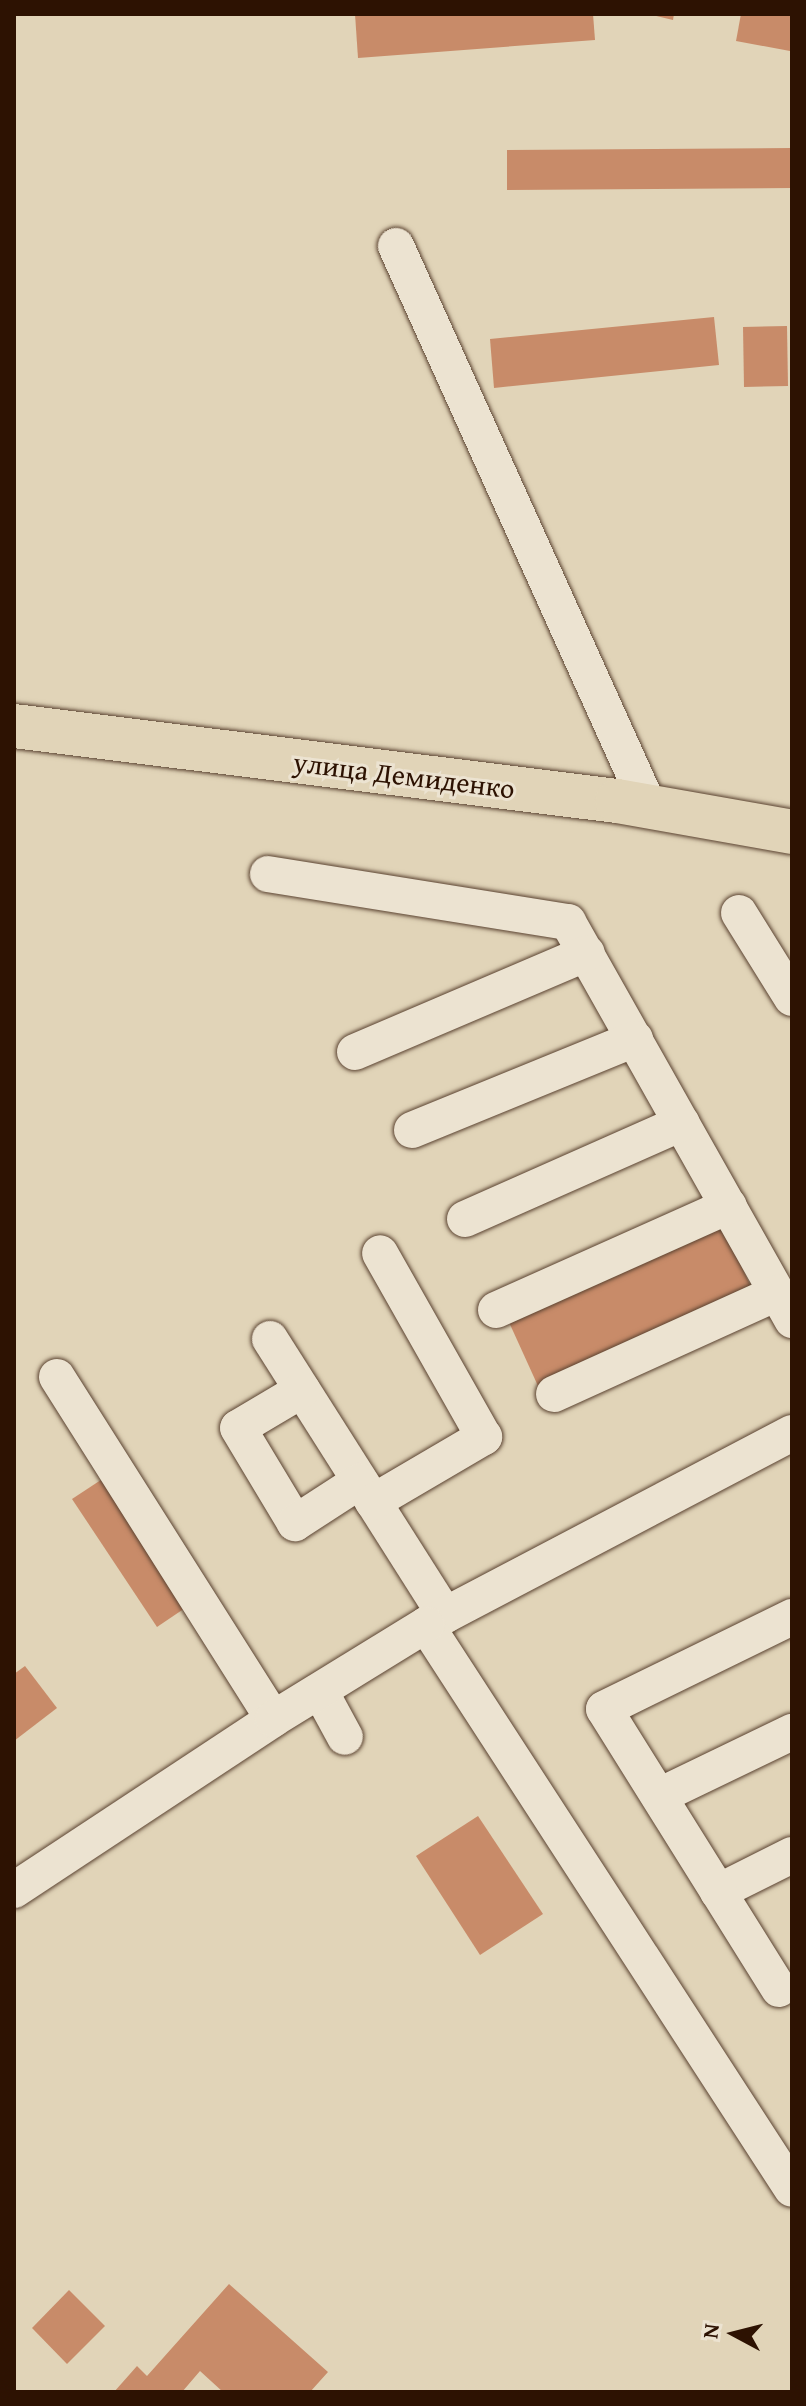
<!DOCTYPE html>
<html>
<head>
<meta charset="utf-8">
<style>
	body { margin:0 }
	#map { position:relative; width:806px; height:2406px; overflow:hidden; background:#e1d4b8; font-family:"Gentium Book Plus",serif }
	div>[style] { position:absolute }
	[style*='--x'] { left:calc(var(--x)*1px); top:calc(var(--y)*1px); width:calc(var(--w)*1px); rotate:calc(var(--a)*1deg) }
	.building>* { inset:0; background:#c88b69 }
	.roads { filter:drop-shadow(0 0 2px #5a4230) drop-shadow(0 0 2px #5a4230) }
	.minor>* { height:36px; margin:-18px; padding:0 18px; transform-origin:18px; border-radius:18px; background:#ece3d1 }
	.major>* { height:44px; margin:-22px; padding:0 22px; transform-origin:22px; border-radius:22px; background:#e1d4b8 }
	span { translate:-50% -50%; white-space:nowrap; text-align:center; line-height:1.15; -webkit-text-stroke:6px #ece3d1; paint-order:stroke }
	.street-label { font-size:28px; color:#2d1202 }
	.frame { position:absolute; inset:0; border:16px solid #2d1202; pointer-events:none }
	.north { position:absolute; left:694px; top:2294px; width:80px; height:80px; -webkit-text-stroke:6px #ece3d1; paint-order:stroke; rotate:277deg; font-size:22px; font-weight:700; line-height:32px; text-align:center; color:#2d1202 }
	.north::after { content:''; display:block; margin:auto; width:28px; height:36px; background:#2d1202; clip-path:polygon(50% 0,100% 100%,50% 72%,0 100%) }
</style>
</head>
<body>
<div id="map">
	<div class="building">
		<i style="clip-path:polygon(355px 14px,593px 14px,595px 40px,358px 58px)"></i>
		<i style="clip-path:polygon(648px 14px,674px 14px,673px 20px)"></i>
		<i style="clip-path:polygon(741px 14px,792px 14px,790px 51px,736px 41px)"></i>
		<i style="clip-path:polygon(792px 148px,792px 188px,507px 190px,507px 150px)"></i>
		<i style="clip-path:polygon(714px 317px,719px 365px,494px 388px,490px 339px)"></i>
		<i style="clip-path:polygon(787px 326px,788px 386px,744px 387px,743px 327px)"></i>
		<i style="clip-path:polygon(721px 1221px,751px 1287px,538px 1386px,508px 1320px)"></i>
		<i style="clip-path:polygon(110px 1474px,194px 1602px,157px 1627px,72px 1499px)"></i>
		<i style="clip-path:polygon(25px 1666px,57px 1708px,14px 1741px,14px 1674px)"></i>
		<i style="clip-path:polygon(478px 1816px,543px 1914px,480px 1955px,416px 1856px)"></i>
		<i style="clip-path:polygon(229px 2284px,328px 2372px,310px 2392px,223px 2392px,200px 2371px,182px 2392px,114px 2392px,137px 2366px,147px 2376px)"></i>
		<i style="clip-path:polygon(69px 2290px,105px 2326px,67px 2364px,32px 2328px)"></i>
	</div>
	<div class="roads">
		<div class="minor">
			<i style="--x:396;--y:246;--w:615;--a:65.73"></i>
			<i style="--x:268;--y:874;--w:304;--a:9.1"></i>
			<i style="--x:568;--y:922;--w:457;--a:60.6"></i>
			<i style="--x:739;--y:913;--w:100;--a:58.1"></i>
			<i style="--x:355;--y:1052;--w:252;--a:-23.1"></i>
			<i style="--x:412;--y:1130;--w:241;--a:-22.2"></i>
			<i style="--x:465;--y:1219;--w:237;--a:-23.9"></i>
			<i style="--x:496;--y:1310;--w:255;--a:-24.1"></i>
			<i style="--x:270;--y:1339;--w:327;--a:57.6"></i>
			<i style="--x:57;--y:1377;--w:404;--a:57.7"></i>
			<i style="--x:302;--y:1390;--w:74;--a:149.3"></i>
			<i style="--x:238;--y:1428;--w:111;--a:59"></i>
			<i style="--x:295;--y:1523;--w:77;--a:-32.9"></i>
			<i style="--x:554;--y:1394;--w:245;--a:-24.4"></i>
			<i style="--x:792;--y:1433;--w:413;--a:152.3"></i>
			<i style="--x:426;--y:1625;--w:672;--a:57.02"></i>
			<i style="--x:373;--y:1502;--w:129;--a:-30.4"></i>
			<i style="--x:484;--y:1437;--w:211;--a:-119.5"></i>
			<i style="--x:320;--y:1691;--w:52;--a:61.5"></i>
			<i style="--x:659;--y:1796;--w:148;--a:-25.7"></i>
			<i style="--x:14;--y:1890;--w:310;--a:-33.4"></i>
			<i style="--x:273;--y:1719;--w:180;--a:-31.6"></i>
			<i style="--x:718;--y:1892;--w:83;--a:-26.6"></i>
			<i style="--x:779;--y:1989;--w:330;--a:-122"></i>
			<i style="--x:604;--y:1709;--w:209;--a:-26.1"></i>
		</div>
		<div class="major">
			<i style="--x:14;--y:726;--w:608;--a:7.09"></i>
			<i style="--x:617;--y:801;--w:178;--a:10"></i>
		</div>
	</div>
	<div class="street-label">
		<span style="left:404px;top:775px;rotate:7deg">улица Демиденко</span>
	</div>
	<div class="frame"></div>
	<div class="north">N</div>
</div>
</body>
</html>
